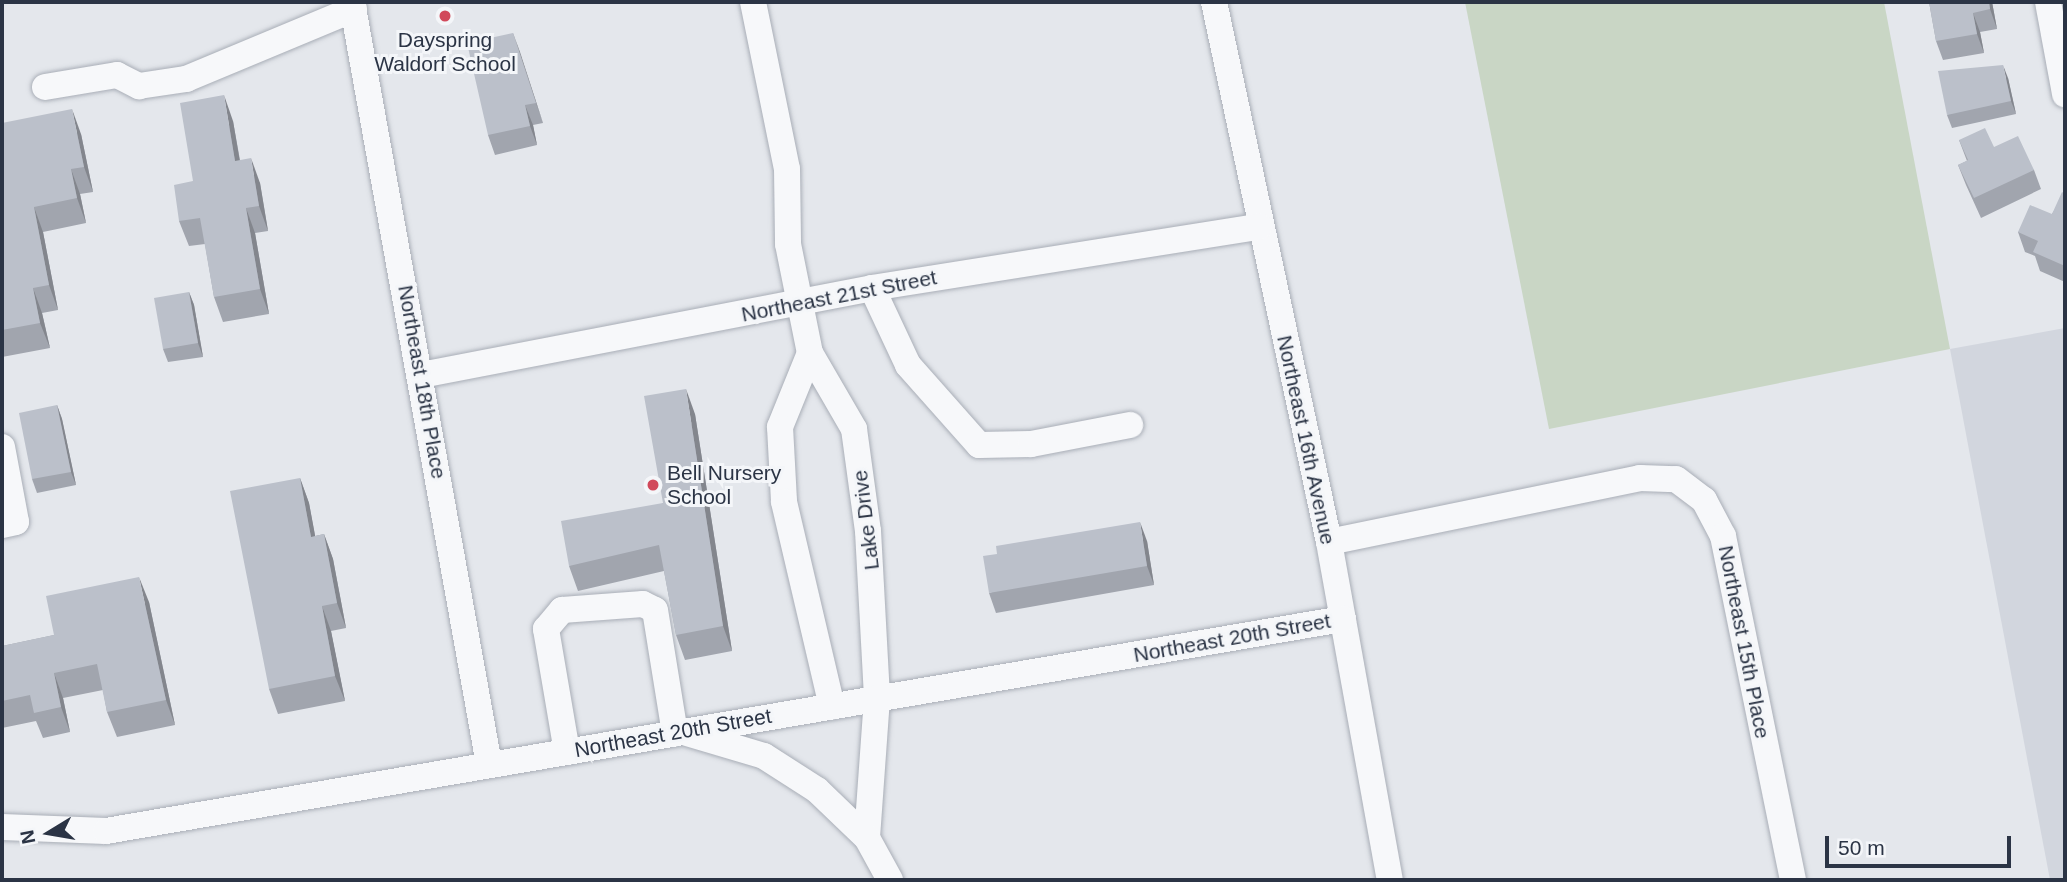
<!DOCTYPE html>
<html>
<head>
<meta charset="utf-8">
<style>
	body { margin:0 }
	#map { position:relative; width:2067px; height:882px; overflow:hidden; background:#e4e7ec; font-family:Arial,sans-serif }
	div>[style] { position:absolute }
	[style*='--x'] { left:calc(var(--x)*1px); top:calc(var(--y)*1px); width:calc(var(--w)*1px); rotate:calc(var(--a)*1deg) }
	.built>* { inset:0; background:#d2d6de }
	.green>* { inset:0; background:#c9d6c5 }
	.roads { filter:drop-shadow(0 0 2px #a9aeb7) drop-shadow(0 0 2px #a9aeb7) }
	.minor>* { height:26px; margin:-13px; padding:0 13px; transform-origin:13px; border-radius:13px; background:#f7f8fa }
	.wall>* { inset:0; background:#a1a5ae }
	.shaded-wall>* { inset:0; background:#83868d }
	.building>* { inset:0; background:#bbc0ca }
	.dots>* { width:19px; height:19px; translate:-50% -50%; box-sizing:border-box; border:4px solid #f4f6f9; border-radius:50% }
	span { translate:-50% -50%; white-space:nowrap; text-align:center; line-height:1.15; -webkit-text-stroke:6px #f4f6f9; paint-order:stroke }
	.poi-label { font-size:21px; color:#2b3445 }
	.left { translate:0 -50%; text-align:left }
	.street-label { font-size:21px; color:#2b3445 }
	.frame { position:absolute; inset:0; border:4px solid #2b3445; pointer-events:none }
	.north { position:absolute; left:14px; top:798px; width:70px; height:70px; -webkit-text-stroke:5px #f4f6f9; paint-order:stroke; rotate:259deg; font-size:19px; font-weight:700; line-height:28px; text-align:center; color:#2b3445 }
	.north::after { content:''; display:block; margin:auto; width:24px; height:32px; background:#2b3445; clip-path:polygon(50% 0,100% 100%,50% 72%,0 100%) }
	.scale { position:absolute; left:1825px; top:836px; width:186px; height:32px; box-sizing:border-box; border:4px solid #2b3445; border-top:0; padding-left:9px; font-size:21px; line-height:24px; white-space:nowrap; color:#2b3445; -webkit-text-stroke:5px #f4f6f9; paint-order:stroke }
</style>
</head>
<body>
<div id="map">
	<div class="built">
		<i style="clip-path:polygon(2065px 328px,2065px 880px,2050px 880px,1950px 349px)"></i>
	</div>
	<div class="green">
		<i style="clip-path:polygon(1465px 2px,1884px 2px,1950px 349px,1549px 429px)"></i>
	</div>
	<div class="roads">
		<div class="minor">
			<i style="--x:352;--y:2;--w:774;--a:79.81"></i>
			<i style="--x:753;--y:2;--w:170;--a:78.5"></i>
			<i style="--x:787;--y:169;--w:75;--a:89.2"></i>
			<i style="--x:788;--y:244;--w:111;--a:78.6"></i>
			<i style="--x:810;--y:353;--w:80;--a:112.1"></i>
			<i style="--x:780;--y:427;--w:75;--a:86.9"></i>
			<i style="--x:784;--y:502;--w:210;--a:76.8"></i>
			<i style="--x:1214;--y:2;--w:552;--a:77.98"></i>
			<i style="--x:1329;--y:542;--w:343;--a:79.8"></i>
			<i style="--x:2048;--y:2;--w:94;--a:79.5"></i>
			<i style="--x:45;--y:87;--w:73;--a:-9.5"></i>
			<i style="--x:117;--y:75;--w:25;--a:27"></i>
			<i style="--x:139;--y:86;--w:48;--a:-8.5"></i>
			<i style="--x:186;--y:79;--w:182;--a:-22.6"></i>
			<i style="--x:872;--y:288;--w:85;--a:64.9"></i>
			<i style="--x:908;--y:365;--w:107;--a:48.4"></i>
			<i style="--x:979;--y:445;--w:52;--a:-1.1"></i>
			<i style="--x:1031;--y:444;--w:101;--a:-10.9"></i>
			<i style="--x:810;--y:353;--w:88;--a:59.9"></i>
			<i style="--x:854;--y:429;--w:103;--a:82.2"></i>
			<i style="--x:868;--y:531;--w:167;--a:86.9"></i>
			<i style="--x:877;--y:698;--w:140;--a:94.1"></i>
			<i style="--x:421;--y:375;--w:459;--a:-10.9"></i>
			<i style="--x:872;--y:288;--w:392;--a:-9"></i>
			<i style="--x:2;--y:447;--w:76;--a:79.4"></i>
			<i style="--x:16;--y:522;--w:14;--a:168"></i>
			<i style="--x:1329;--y:542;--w:318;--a:-11.6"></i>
			<i style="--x:1640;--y:478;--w:36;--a:2"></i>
			<i style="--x:1676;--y:479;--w:35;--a:37"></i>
			<i style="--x:1704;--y:500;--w:41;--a:62.2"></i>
			<i style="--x:1723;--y:536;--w:351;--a:78.5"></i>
			<i style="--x:687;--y:733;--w:80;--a:16.6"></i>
			<i style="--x:764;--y:756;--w:63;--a:32.7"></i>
			<i style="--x:817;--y:790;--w:69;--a:43.8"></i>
			<i style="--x:867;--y:838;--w:48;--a:61.3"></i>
			<i style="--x:567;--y:752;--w:125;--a:-99.7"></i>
			<i style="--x:546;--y:629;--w:25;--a:-50"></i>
			<i style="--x:562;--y:610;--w:81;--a:-4.2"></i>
			<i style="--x:643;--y:604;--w:13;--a:27"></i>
			<i style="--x:655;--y:610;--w:125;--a:80.8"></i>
			<i style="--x:2;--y:827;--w:104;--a:2.2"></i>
			<i style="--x:106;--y:831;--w:1255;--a:-9.73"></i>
		</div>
	</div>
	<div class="wall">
		<i style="clip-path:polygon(1929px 2px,1992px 2px,1997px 29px,1980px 32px,1984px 53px,1943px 60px,1936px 41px)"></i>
		<i style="clip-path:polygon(513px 33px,543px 123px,533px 125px,537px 145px,495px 155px,488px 135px)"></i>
		<i style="clip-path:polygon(2008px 78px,2016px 114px,1952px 128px,1947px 115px)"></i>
		<i style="clip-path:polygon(233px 121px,240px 160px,260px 183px,268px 231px,255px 233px,269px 314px,223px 322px,214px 297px,205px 244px,189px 246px,179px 221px,193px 181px)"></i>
		<i style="clip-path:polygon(2px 123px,81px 134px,93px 192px,80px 194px,86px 223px,43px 232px,58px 310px,42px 313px,50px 348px,2px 357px)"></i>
		<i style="clip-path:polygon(1959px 140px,1994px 147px,2034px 170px,2041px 189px,1981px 218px,1966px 185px,1958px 165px,1967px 161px)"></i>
		<i style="clip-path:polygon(2065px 194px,2065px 282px,2040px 271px,2035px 256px,2025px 252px,2018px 232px,2052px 214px)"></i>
		<i style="clip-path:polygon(189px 292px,194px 305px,203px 357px,168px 362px,163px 349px)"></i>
		<i style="clip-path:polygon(57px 405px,62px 419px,76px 485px,37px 493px,32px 479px)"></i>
		<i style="clip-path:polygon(695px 414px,732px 651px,685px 660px,676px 635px,664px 571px,578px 591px,569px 566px,663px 503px)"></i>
		<i style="clip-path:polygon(300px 478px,309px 503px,315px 536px,324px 534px,333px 559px,346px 628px,331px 631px,345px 701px,278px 714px,269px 689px)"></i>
		<i style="clip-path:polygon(1147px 541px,1154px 585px,996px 613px,989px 593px)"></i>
		<i style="clip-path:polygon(149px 602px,175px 725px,117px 737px,107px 712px,103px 690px,63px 698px,70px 732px,43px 738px,36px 721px,2px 728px,2px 646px,54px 635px)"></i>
	</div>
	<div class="shaded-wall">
		<i style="clip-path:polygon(1989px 2px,1992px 2px,1997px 29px,1990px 9px)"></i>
		<i style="clip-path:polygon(1973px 13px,1980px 32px,1984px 53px,1977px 34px)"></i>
		<i style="clip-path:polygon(513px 33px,520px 52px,543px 123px,536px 103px)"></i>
		<i style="clip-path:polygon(2003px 65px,2008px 78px,2016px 114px,2011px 101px)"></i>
		<i style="clip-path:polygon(224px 95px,233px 121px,244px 186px,235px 161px)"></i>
		<i style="clip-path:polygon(525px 105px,533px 125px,537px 145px,530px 126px)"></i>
		<i style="clip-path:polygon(72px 109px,81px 134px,93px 192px,84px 167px)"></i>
		<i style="clip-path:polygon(251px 158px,260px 183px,268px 231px,259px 206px)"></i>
		<i style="clip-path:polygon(71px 169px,80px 194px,86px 223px,77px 198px)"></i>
		<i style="clip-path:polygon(34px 207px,43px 232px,58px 310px,49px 285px)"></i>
		<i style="clip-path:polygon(246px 208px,255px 233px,269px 314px,260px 289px)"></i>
		<i style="clip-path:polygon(33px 288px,42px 313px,50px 348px,40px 323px)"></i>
		<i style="clip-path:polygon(189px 292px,194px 305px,203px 357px,198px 343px)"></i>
		<i style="clip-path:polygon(686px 389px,695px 414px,732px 651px,723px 626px)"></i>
		<i style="clip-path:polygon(57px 405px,62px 419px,76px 485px,71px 472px)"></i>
		<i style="clip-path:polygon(300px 478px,309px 503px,320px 562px,311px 537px)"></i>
		<i style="clip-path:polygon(1140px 522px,1147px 541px,1154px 585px,1147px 566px)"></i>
		<i style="clip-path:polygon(324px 534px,333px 559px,346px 628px,337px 603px)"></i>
		<i style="clip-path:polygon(139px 577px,149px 602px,175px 725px,166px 700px)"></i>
		<i style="clip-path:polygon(322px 606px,331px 631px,345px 701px,335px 676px)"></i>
		<i style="clip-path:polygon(54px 673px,63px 698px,70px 732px,61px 707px)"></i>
	</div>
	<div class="building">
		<i style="clip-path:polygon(1929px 2px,1989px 2px,1990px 9px,1973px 13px,1977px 34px,1936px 41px)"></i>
		<i style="clip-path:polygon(513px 33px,536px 103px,525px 105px,530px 126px,488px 135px,467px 43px)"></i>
		<i style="clip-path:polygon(2003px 65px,2011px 101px,1947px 115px,1938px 71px)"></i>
		<i style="clip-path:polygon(224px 95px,235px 161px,251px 158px,259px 206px,246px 208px,260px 289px,214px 297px,200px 218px,179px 221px,174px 185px,193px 181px,180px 103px)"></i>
		<i style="clip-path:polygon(72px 109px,84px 167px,71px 169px,77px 198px,34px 207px,49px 285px,33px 288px,40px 323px,2px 330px,2px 123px)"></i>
		<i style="clip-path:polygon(1985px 128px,1994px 147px,2018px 136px,2034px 170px,1974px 198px,1958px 165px,1968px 160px,1959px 140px)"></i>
		<i style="clip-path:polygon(2062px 192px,2065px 194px,2065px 266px,2033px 252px,2038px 241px,2018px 232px,2030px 205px,2052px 214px)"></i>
		<i style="clip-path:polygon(189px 292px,198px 343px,163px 349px,154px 298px)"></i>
		<i style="clip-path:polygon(686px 389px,723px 626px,676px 635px,659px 545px,569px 566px,561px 521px,663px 503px,644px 396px)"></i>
		<i style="clip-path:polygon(57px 405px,71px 472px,32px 479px,19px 413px)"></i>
		<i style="clip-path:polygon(300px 478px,311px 537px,324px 534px,337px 603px,322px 606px,335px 676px,269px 689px,230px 491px)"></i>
		<i style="clip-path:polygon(1140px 522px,1147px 566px,989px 593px,983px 556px,997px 554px,996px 546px)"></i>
		<i style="clip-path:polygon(139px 577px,166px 700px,107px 712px,97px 664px,54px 673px,61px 707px,34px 713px,30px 695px,2px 701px,2px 646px,54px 635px,46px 596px)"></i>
	</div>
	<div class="dots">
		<i style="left:445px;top:16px;background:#d1495b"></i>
		<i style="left:653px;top:485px;background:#d1495b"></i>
	</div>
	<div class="poi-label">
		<span style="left:445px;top:52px">Dayspring<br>Waldorf School</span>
		<span class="left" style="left:667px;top:485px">Bell Nursery<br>School</span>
	</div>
	<div class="street-label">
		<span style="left:839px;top:296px;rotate:-11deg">Northeast 21st Street</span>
		<span style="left:422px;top:382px;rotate:80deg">Northeast 18th Place</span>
		<span style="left:1306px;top:440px;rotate:78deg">Northeast 16th Avenue</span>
		<span style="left:866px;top:520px;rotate:-97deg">Lake Drive</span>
		<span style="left:1232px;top:638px;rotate:-10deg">Northeast 20th Street</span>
		<span style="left:1744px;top:642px;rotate:79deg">Northeast 15th Place</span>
		<span style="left:673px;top:733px;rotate:-10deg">Northeast 20th Street</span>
	</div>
	<div class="frame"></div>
	<div class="north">N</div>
	<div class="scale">50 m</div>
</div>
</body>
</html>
